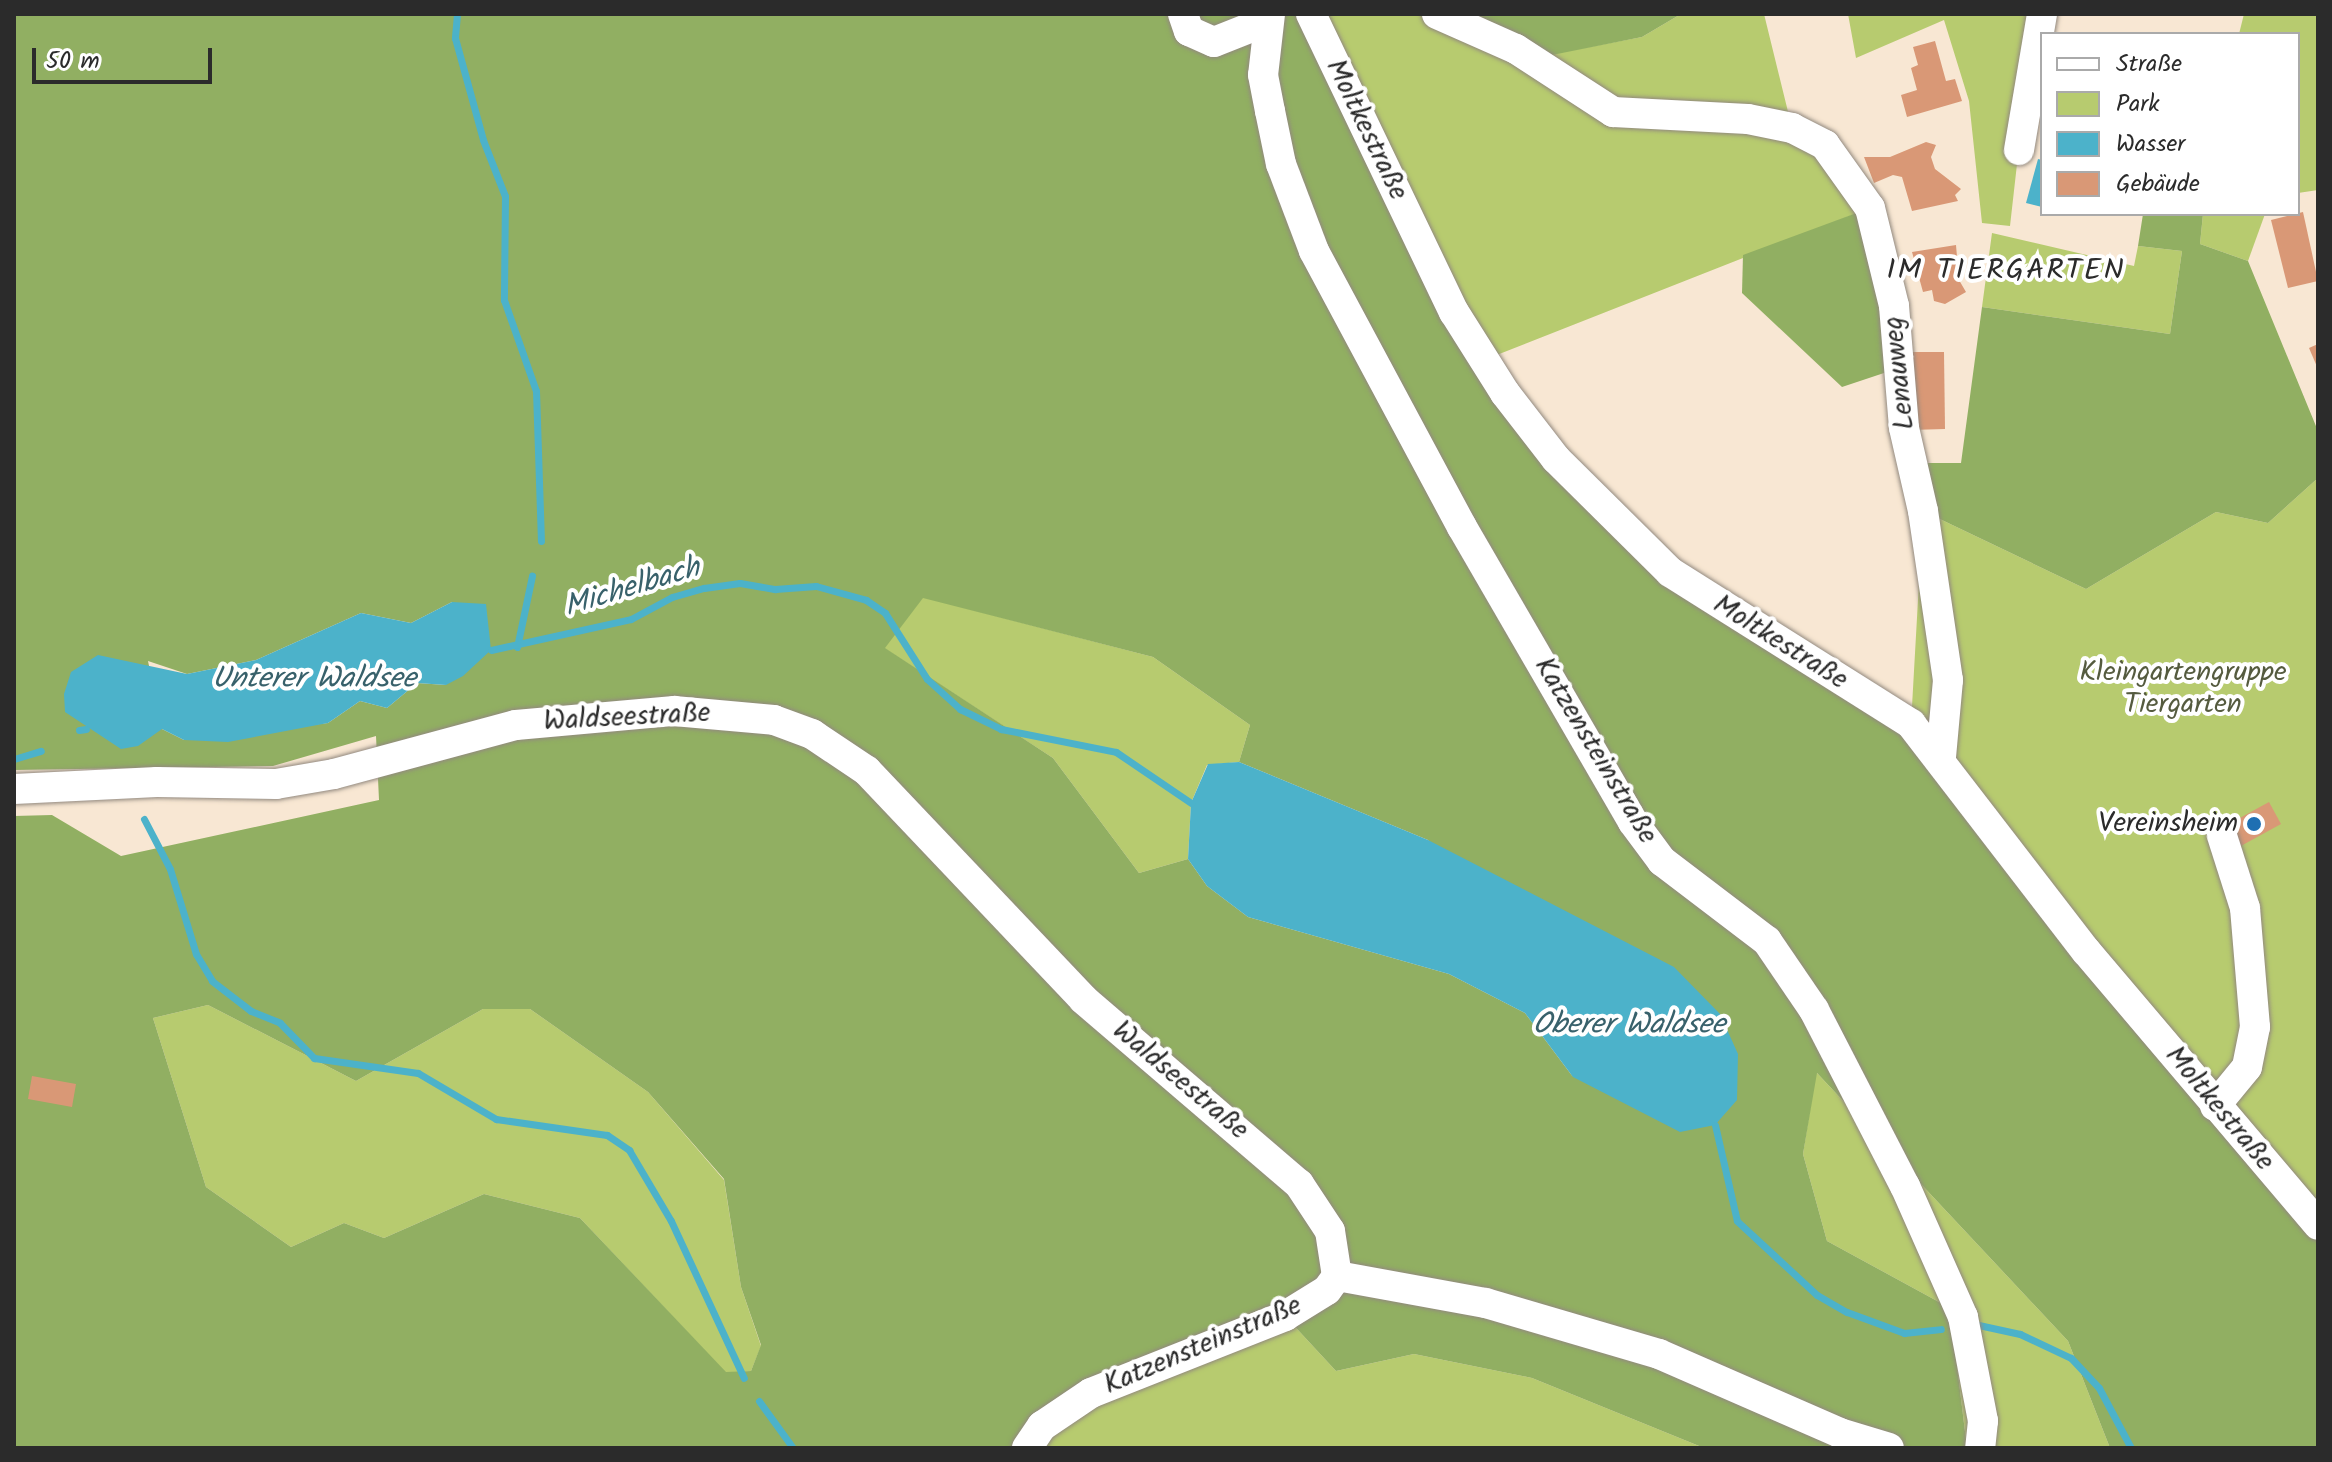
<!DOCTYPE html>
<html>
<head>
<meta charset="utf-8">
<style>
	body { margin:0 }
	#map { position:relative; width:2332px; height:1462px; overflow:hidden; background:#f8e7d3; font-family:Kalam,sans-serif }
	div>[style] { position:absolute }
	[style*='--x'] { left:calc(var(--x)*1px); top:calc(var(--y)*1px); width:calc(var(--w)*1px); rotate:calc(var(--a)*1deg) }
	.green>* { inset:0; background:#b7cb6f }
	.forest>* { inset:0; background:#91af62 }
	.water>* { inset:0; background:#4cb2ca }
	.stream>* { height:7px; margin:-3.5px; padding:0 3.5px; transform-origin:3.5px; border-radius:3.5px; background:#4cb2ca }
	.building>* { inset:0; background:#d99876 }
	.roads { filter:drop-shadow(0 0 2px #92897f) drop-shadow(0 0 2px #92897f) }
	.minor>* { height:30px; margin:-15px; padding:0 15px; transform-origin:15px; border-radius:15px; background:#fff }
	.dots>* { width:22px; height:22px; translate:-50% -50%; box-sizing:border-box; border:4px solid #fff; border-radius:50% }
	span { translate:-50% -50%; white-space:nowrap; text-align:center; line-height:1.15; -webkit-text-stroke:8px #fff; paint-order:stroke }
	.street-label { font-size:28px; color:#2b2b2b }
	.park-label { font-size:28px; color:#555b3f }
	.poi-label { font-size:28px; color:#2b2b2b }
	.right { translate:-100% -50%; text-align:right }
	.neighbourhood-label { font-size:30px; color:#2b2b2b; letter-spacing:2px }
	.water-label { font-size:30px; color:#38616b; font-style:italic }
	.frame { position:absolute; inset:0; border:16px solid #2b2b2b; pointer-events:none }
	.legend { position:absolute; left:2040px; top:32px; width:260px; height:184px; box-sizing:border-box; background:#fff; border:2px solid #aaa; margin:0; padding:10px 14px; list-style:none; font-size:24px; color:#2b2b2b }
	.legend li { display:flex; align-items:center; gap:16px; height:40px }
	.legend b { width:40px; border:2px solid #aaa }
	.scale { position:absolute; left:32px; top:48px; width:180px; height:36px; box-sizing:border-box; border:4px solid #2b2b2b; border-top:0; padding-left:10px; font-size:24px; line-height:28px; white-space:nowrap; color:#2b2b2b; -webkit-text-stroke:6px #fff; paint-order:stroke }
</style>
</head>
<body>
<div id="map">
	<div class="green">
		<i style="clip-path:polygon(1311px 14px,1475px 14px,1552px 54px,1642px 37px,1681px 14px,1764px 14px,1792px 128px,1870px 208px,1484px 360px)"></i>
		<i style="clip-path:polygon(1848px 14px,2034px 14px,2010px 226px,1982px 223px,1969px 101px,1944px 20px,1856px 58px)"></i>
		<i style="clip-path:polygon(2244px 14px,2318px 14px,2318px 190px,2298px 193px,2298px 34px,2239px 34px)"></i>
		<i style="clip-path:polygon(2203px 214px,2265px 214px,2248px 261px,2200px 244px)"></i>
		<i style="clip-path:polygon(1992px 233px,2134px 266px,2138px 246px,2182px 251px,2170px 334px,1982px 307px)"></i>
		<i style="clip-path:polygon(2318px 478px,2318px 1225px,1911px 724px,1923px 511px,2086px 589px,2216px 512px,2268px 523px)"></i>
		<i style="clip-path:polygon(923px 597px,1153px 657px,1250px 725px,1239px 762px,1207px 765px,1191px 803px,1188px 859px,1139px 873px,1053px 758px,884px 648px)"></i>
		<i style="clip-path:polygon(208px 1005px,356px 1081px,483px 1009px,530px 1009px,648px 1092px,724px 1180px,741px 1287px,761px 1346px,751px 1371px,726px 1373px,580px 1218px,484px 1194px,384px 1238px,344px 1223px,291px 1247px,206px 1187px,153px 1018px)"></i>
		<i style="clip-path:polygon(1816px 1072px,2068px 1341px,2110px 1448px,1967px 1448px,1950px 1308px,1827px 1241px,1803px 1154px)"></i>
		<i style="clip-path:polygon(1285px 1316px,1336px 1371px,1414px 1354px,1532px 1378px,1704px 1448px,1027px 1448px,1042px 1426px)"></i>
	</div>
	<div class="forest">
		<i style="clip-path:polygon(evenodd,14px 14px,1311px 14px,1454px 312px,1620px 527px,1911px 724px,2318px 1225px,2318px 1448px,2110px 1448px,2068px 1341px,1817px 1073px,1803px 1154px,1827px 1241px,1950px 1308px,1967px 1448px,1704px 1448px,1532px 1378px,1414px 1354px,1336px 1371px,1285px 1316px,1091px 1393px,1027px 1448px,14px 1448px,14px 816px,52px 815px,121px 856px,379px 800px,376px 736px,273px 766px,14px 770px,14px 14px,923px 598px,1153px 657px,1250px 725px,1239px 762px,1428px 840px,1573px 1077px,1525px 1013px,1449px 974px,1248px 917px,1207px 886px,1188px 859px,1139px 873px,1053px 758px,885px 648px,923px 598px,14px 14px,452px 602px,446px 685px,417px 683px,387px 708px,360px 701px,328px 723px,184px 740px,162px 729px,148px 661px,187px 674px,256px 660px,361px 613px,411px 623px,452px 602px,14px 14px,208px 1005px,356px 1081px,483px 1009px,530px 1009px,648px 1092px,724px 1179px,741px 1287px,761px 1345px,751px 1371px,726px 1372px,580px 1218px,484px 1194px,384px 1238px,344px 1223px,291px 1247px,206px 1187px,153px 1018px,208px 1005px)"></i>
		<i style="clip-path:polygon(1475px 14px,1681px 14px,1642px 37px,1552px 55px)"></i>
		<i style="clip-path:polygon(1870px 208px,1899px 368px,1842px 387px,1742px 293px,1743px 255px)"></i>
		<i style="clip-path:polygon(2143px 214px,2203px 214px,2200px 244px,2248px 261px,2318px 431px,2318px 478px,2268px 523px,2216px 512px,2086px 589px,1923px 511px,1912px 463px,1961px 463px,1982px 307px,2170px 334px,2182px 251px,2138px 246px)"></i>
	</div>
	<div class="water">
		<i style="clip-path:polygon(2038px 159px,2042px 160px,2042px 207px,2026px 203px)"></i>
		<i style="clip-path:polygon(452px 602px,486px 604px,491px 650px,463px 676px,446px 685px,417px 683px,387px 708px,360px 701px,328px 723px,228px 742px,184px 740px,162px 729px,138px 746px,121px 749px,65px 712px,64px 694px,71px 672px,98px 655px,187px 674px,256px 660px,361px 613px,411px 623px)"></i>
		<i style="clip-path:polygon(1239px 762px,1428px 840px,1674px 967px,1720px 1014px,1738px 1054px,1737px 1100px,1715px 1125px,1680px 1132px,1573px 1077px,1525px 1013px,1449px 974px,1248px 917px,1207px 886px,1188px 859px,1191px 803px,1208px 764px)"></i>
	</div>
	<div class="stream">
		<i style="--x:457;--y:14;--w:24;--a:95"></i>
		<i style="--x:455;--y:38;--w:106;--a:74.6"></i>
		<i style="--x:483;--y:140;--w:60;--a:68.6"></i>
		<i style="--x:505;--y:196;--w:104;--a:90.6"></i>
		<i style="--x:504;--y:300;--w:96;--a:70.6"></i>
		<i style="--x:536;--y:391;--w:150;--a:88.1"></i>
		<i style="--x:517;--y:647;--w:73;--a:-78.1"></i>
		<i style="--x:491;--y:650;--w:143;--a:-12.5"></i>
		<i style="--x:631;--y:619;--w:47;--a:-28.2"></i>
		<i style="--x:672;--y:597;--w:33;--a:-16"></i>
		<i style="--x:704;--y:588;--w:36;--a:-8"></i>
		<i style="--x:740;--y:583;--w:36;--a:10"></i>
		<i style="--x:775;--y:589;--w:41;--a:-4.2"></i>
		<i style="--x:816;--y:586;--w:52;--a:15.6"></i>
		<i style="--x:866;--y:600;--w:23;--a:34"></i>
		<i style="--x:885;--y:613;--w:78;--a:57.5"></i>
		<i style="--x:927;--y:679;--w:45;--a:42.3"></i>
		<i style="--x:960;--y:709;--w:46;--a:26"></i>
		<i style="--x:1001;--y:729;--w:117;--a:11.3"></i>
		<i style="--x:1116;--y:752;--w:91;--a:34.2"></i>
		<i style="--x:79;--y:730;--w:7;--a:-8"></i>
		<i style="--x:14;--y:759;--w:28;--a:-17"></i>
		<i style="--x:144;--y:819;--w:56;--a:62.5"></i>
		<i style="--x:170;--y:869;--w:89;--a:73"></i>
		<i style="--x:196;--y:954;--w:31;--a:59"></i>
		<i style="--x:212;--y:981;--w:49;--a:37.6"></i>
		<i style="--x:251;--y:1011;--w:31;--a:22"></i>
		<i style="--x:280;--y:1023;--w:49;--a:45.8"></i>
		<i style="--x:314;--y:1058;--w:105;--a:8.2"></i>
		<i style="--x:418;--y:1073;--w:91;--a:30.5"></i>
		<i style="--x:496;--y:1119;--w:112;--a:8.2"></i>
		<i style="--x:607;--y:1135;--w:27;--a:34"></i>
		<i style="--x:629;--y:1150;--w:82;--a:59.4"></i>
		<i style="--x:671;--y:1221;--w:173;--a:65.1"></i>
		<i style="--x:1715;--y:1125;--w:98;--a:77.1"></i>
		<i style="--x:1737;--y:1221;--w:109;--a:42.8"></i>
		<i style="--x:1817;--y:1295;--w:34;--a:30"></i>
		<i style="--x:1847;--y:1312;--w:61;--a:20.2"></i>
		<i style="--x:1904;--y:1333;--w:37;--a:-6"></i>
		<i style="--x:1974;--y:1324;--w:47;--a:12.3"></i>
		<i style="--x:2020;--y:1334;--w:56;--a:25.2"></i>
		<i style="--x:2071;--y:1358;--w:41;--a:47"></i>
		<i style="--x:2099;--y:1388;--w:68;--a:61.9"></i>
		<i style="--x:759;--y:1401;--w:58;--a:54.1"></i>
	</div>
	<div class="building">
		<i style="clip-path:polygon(1935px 41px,1946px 81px,1955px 79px,1962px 101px,1907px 117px,1901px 95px,1917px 90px,1911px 68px,1918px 65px,1913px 47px)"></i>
		<i style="clip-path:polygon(1926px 142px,1936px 145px,1931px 157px,1935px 169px,1961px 189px,1955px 195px,1958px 201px,1912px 211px,1902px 177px,1893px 175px,1874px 183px,1864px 157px,1890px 157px)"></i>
		<i style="clip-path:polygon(2303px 212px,2318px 281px,2288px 288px,2271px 220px)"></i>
		<i style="clip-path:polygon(1956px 245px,1959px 280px,1966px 292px,1945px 304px,1934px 301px,1932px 290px,1923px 292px,1912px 252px)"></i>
		<i style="clip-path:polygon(2318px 344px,2318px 369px,2309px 348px)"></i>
		<i style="clip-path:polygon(1910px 352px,1944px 352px,1945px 429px,1911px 430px)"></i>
		<i style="clip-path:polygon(2269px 802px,2281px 824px,2239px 847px,2227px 825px)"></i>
		<i style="clip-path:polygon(32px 1076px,76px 1084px,72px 1107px,28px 1099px)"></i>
	</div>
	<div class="roads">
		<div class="minor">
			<i style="--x:1183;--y:14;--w:18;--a:71"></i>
			<i style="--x:1189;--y:31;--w:27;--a:24"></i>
			<i style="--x:1214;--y:42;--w:57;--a:-21.6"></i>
			<i style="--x:1270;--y:14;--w:61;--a:96.5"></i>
			<i style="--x:1263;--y:75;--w:37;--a:79"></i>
			<i style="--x:1270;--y:111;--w:54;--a:78.3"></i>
			<i style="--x:1281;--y:164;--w:93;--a:69.2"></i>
			<i style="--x:1314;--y:251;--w:313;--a:61.8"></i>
			<i style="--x:1462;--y:527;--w:341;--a:59.9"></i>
			<i style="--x:1633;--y:822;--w:49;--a:53.4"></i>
			<i style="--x:1662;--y:861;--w:132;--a:37.3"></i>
			<i style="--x:1767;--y:941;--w:83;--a:55.7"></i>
			<i style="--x:1814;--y:1010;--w:198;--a:62.7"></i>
			<i style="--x:1905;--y:1186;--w:143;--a:66.1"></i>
			<i style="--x:1963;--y:1317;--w:106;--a:79.1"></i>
			<i style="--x:1983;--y:1421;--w:27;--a:96"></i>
			<i style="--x:1311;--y:14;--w:331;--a:64.4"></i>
			<i style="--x:1454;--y:312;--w:96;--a:57.8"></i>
			<i style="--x:1505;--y:393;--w:83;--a:52.3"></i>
			<i style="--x:1556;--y:459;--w:161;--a:44.7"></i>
			<i style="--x:1670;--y:572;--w:285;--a:32.2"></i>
			<i style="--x:1911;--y:724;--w:287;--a:52.4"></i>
			<i style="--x:2086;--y:951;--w:359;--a:49.7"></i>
			<i style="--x:1437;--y:14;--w:86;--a:23.9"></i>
			<i style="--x:1516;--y:49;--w:116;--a:33"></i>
			<i style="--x:1613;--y:112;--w:135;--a:3"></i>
			<i style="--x:1748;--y:119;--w:45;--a:11.6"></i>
			<i style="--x:1792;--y:128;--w:37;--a:27"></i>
			<i style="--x:1825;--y:145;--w:77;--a:54.5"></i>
			<i style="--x:1870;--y:208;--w:101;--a:76.2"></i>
			<i style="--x:1894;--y:306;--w:122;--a:85.3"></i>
			<i style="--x:1904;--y:428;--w:85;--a:77.1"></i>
			<i style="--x:1923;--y:511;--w:171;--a:81.6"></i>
			<i style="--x:1948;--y:680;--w:77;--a:95.2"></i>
			<i style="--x:2019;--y:150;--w:138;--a:-80.4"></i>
			<i style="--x:14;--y:789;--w:143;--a:-2.8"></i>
			<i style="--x:157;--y:782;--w:119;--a:1"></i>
			<i style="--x:276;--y:784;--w:59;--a:-9.8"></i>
			<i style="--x:334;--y:774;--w:188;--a:-15.1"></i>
			<i style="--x:516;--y:725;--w:159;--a:-5.1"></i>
			<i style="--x:674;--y:711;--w:100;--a:5.1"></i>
			<i style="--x:774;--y:720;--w:40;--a:20.2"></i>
			<i style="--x:812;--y:734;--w:66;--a:33.9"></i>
			<i style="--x:867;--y:771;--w:314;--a:46.5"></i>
			<i style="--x:1083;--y:999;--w:284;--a:40.6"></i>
			<i style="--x:1299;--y:1184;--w:56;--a:56.6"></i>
			<i style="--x:1330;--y:1231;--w:46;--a:81.2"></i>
			<i style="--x:2215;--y:1106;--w:50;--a:-50.6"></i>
			<i style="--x:2247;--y:1067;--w:41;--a:-78.7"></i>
			<i style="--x:2255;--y:1027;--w:119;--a:-94.8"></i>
			<i style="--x:2245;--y:908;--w:76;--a:-107.7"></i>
			<i style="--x:1337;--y:1276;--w:151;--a:10.3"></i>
			<i style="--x:1486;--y:1303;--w:180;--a:16.4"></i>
			<i style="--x:1659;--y:1354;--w:197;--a:23.6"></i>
			<i style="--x:1840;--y:1433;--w:51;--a:17"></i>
			<i style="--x:1027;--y:1448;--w:27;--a:-56"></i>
			<i style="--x:1042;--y:1426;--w:59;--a:-34"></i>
			<i style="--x:1091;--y:1393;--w:209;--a:-21.6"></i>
			<i style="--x:1285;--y:1316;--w:49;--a:-31.8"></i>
			<i style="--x:1327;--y:1290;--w:17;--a:-54"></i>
		</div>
	</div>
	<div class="dots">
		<i style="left:2254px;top:824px;background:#1f6fb2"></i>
	</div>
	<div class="street-label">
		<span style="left:1366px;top:130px;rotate:64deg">Moltkestraße</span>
		<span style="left:1900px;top:373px;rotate:-96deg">Lenauweg</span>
		<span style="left:1780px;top:643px;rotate:32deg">Moltkestraße</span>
		<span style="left:627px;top:718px;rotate:-3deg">Waldseestraße</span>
		<span style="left:1595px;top:751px;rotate:59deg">Katzensteinstraße</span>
		<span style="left:1180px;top:1081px;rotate:40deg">Waldseestraße</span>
		<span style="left:2219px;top:1109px;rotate:50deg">Moltkestraße</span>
		<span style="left:1203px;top:1346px;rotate:-23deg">Katzensteinstraße</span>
	</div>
	<div class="park-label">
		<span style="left:2183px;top:689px">Kleingartengruppe<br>Tiergarten</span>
	</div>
	<div class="poi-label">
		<span class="right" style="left:2238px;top:824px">Vereinsheim</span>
	</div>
	<div class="neighbourhood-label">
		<span style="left:2006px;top:271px">IM TIERGARTEN</span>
	</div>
	<div class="water-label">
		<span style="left:632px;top:588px;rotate:-17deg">Michelbach</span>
		<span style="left:314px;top:679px">Unterer Waldsee</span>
		<span style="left:1629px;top:1025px">Oberer Waldsee</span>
	</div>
	<div class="frame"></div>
	<ul class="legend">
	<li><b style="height:10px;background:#fff"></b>Straße</li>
	<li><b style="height:22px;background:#b7cb6f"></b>Park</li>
	<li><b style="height:22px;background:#4cb2ca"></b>Wasser</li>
	<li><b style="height:22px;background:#d99876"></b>Gebäude</li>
	</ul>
	<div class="scale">50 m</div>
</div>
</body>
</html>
